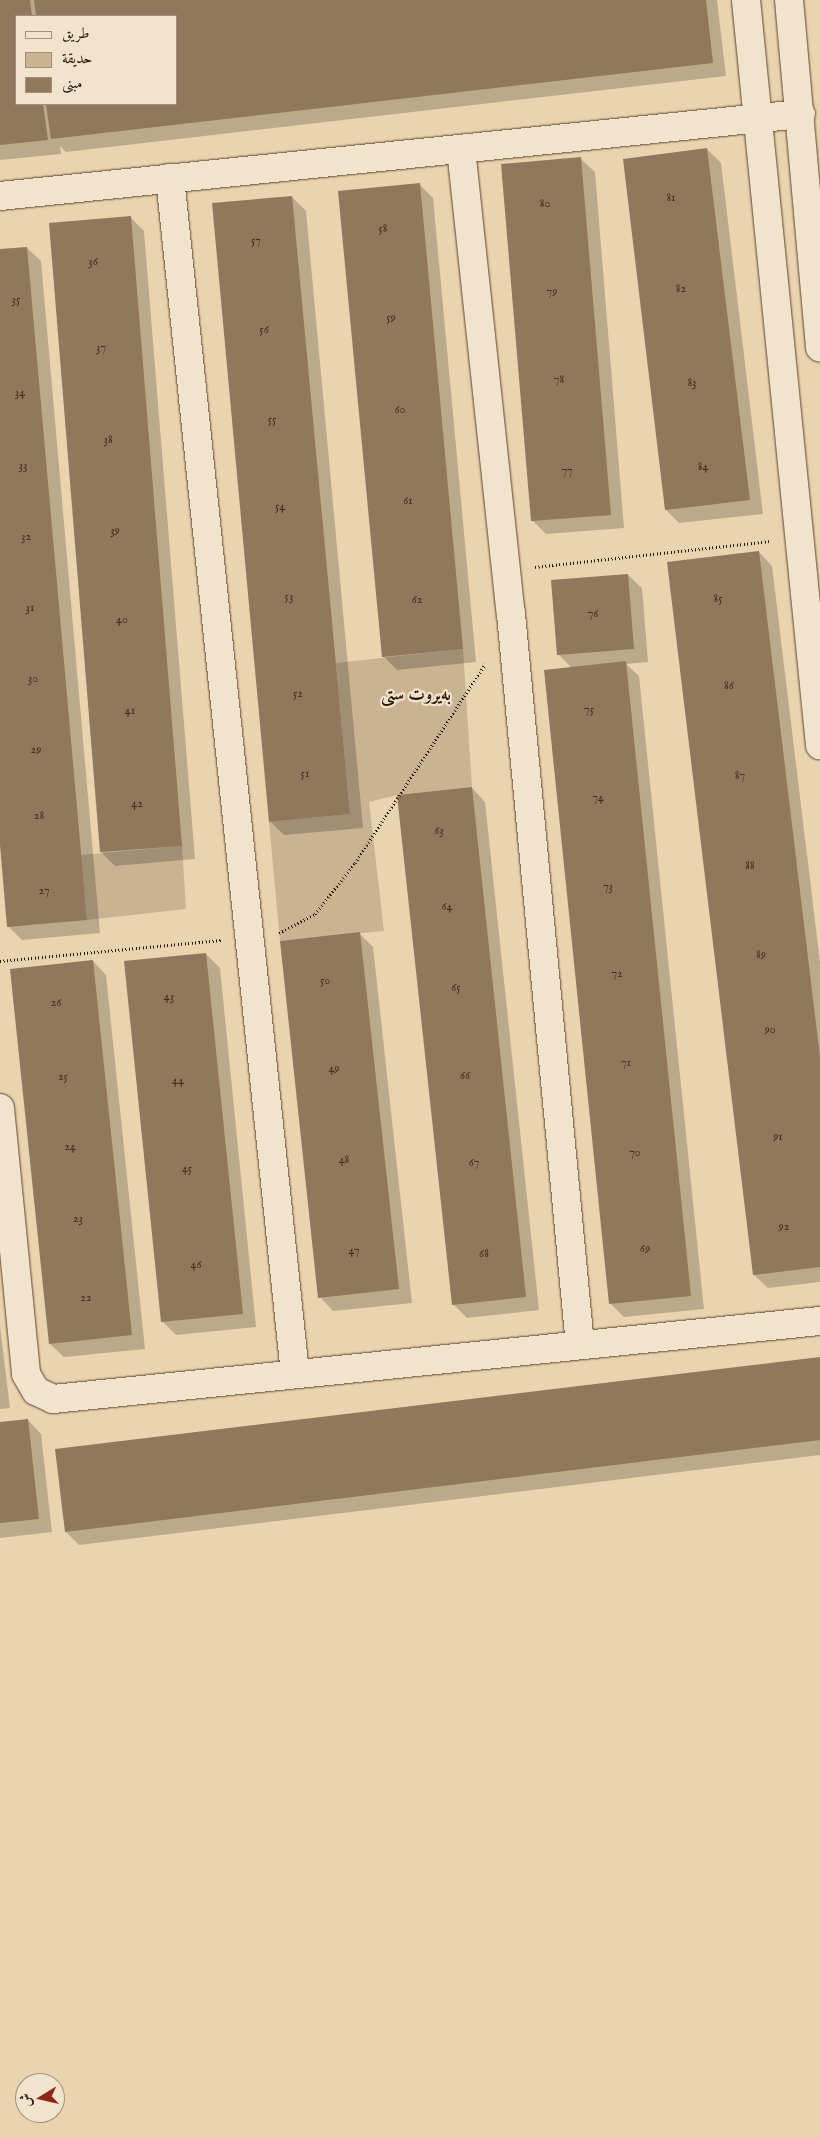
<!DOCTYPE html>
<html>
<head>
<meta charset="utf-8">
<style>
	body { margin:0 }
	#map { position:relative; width:820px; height:2138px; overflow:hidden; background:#ead4b0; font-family:"IM FELL English",Amiri,serif }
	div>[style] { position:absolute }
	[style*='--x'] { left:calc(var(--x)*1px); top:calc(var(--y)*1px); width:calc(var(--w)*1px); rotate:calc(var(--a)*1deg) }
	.green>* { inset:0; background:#cab392 }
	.shadow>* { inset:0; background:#0003 }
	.building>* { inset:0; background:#8f785c }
	.path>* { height:3px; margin-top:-1.5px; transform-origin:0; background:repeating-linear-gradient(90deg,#2c1402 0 1px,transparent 0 3.5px) }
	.roads { filter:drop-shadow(0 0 1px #5c442e) drop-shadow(0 0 1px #5c442e) }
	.minor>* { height:28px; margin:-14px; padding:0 14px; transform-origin:14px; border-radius:14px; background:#f1e3cc }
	span { translate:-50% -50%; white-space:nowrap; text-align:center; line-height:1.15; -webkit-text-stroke:4.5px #f1e3cc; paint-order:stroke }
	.number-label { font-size:12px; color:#452d18 }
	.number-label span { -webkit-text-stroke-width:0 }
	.quarter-label { font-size:18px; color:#2c1402; font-weight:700 }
	.legend { position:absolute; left:15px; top:15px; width:162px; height:90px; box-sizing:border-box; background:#f1e3cc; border:1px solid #a2907b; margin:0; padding:6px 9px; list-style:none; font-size:15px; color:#2c1402 }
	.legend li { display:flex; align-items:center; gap:10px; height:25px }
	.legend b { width:25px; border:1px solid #a2907b }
	.north { position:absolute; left:15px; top:2073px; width:50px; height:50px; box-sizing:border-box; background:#f1e3cc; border:1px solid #a2907b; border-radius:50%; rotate:261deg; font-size:14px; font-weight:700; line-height:20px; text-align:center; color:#2c1402 }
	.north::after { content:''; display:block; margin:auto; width:18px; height:22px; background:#8f2418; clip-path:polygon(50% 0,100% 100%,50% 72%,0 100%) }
</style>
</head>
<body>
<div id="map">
	<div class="green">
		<i style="clip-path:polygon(463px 649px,472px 787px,397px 795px,369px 802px,384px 931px,280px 941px,269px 822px,350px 814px,336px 663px)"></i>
		<i style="clip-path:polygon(182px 846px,186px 909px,87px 920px,81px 855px)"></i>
	</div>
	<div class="shadow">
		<i style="clip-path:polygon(evenodd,0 0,717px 0,726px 76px,66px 152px,60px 146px,61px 154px,0 160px,0 0,16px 16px,176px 16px,176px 104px,16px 104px,16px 16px)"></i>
		<i style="clip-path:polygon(707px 149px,721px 163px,763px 514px,679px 523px,666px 510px)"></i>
		<i style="clip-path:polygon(581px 159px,595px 172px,624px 528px,546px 534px,532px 520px)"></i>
		<i style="clip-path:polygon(420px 185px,433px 198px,476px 662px,397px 670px,383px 656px)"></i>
		<i style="clip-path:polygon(292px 197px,306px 211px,363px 828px,284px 835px,270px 821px)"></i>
		<i style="clip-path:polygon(131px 218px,144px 231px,195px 859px,115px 866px,101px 852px)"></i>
		<i style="clip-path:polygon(27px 248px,41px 261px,100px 933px,22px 940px,8px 926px,0 832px,0 250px)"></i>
		<i style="clip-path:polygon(759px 552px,772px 566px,820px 962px,820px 1282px,768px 1288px,754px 1275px)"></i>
		<i style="clip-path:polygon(628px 575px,642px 588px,648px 662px,626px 664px,639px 676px,704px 1309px,624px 1317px,610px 1303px,572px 668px,558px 654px)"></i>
		<i style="clip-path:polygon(472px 788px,485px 802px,539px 1310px,467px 1318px,453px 1304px)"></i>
		<i style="clip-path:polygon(360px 934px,373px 947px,412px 1303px,333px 1311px,320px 1297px)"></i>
		<i style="clip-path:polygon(206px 954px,220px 968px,256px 1327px,176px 1335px,162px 1321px)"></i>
		<i style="clip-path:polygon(93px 961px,106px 975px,145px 1349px,64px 1357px,50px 1344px)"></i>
		<i style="clip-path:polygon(0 1326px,10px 1408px,0 1409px)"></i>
		<i style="clip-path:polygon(820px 1358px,820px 1455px,79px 1545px,66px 1532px)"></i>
		<i style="clip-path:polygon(28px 1420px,41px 1434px,52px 1532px,0 1538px,0 1423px)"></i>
	</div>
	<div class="building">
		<i style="clip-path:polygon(0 0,30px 0,32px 16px,16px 16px,16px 104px,43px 104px,48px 140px,0 145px)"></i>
		<i style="clip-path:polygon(34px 0,706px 0,713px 63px,51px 139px,46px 104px,176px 104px,176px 16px,36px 16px)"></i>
		<i style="clip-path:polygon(707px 148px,750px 500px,665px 510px,623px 159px)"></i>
		<i style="clip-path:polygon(581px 157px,611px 515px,531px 521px,501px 164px)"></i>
		<i style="clip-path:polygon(420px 183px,463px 649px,382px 657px,338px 191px)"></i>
		<i style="clip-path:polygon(292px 196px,350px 814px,269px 822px,212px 203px)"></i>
		<i style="clip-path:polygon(131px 216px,182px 846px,100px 852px,49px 223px)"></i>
		<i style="clip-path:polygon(27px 247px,87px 920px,7px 927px,0 845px,0 249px)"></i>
		<i style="clip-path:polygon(759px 551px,820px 1057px,820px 1267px,753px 1275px,667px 562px)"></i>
		<i style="clip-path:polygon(628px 574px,634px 649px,557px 655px,551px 580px)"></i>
		<i style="clip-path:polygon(626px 661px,691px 1296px,609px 1304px,544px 670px)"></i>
		<i style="clip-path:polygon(472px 787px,526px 1297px,452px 1305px,397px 795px)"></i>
		<i style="clip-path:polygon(360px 932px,399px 1289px,318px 1298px,280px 941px)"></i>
		<i style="clip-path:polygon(206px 953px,243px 1314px,161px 1322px,124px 961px)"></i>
		<i style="clip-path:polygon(93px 960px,132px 1335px,49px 1344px,10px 969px)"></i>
		<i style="clip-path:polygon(820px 1357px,820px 1440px,65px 1532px,55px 1449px)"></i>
		<i style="clip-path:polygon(28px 1419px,39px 1519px,0 1523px,0 1422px)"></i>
	</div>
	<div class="path">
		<i style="--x:535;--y:567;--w:236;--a:-6.3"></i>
		<i style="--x:279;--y:933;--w:41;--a:-27.8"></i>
		<i style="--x:315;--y:914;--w:65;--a:-51.9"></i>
		<i style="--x:355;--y:863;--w:238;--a:-56.8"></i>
		<i style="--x:0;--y:961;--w:222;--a:-5.4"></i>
	</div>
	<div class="roads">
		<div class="minor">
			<i style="--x:746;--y:0;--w:749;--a:84.33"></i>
			<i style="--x:789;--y:0;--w:349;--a:84.9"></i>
			<i style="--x:461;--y:149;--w:468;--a:83.9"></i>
			<i style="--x:511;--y:614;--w:734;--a:84.61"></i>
			<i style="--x:170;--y:178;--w:1202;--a:84.03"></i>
			<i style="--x:0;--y:196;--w:805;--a:-5.85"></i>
			<i style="--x:0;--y:1108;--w:267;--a:84.4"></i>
			<i style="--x:26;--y:1374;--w:20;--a:60"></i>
			<i style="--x:36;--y:1391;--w:19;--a:25"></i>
			<i style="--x:53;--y:1399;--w:771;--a:-5.81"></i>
		</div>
	</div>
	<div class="number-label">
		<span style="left:671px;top:198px">81</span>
		<span style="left:545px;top:204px">80</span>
		<span style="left:383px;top:229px">58</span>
		<span style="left:256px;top:241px">57</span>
		<span style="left:93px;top:262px">36</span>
		<span style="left:681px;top:289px">82</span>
		<span style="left:552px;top:292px">79</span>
		<span style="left:16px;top:300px">35</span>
		<span style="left:391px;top:318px">59</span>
		<span style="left:264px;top:330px">56</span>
		<span style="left:101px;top:348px">37</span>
		<span style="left:559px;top:380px">78</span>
		<span style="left:692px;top:383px">83</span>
		<span style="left:20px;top:393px">34</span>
		<span style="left:400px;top:410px">60</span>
		<span style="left:272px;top:420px">55</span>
		<span style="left:108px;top:440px">38</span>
		<span style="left:23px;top:466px">33</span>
		<span style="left:703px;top:467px">84</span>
		<span style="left:567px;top:471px">77</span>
		<span style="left:408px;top:501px">61</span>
		<span style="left:280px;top:507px">54</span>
		<span style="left:115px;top:531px">39</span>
		<span style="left:26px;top:537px">32</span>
		<span style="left:289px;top:597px">53</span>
		<span style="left:718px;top:599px">85</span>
		<span style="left:417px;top:600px">62</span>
		<span style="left:30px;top:608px">31</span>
		<span style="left:593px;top:614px">76</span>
		<span style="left:122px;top:620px">40</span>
		<span style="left:33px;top:679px">30</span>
		<span style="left:729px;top:686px">86</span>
		<span style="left:298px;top:694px">52</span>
		<span style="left:589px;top:710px">75</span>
		<span style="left:130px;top:711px">41</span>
		<span style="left:36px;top:750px">29</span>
		<span style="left:305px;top:774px">51</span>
		<span style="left:740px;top:776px">87</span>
		<span style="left:598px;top:798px">74</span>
		<span style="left:137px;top:804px">42</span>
		<span style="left:39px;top:816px">28</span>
		<span style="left:439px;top:831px">63</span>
		<span style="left:750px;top:866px">88</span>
		<span style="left:608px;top:887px">73</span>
		<span style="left:44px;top:891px">27</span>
		<span style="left:447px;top:907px">64</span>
		<span style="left:761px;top:955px">89</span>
		<span style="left:617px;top:974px">72</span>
		<span style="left:325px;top:981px">50</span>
		<span style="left:456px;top:988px">65</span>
		<span style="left:169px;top:997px">43</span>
		<span style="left:56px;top:1003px">26</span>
		<span style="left:770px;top:1030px">90</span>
		<span style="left:626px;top:1063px">71</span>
		<span style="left:334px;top:1069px">49</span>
		<span style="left:465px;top:1076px">66</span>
		<span style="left:63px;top:1077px">25</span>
		<span style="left:178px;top:1081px">44</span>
		<span style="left:778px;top:1137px">91</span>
		<span style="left:70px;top:1147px">24</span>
		<span style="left:635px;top:1153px">70</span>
		<span style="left:344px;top:1160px">48</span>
		<span style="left:474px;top:1163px">67</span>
		<span style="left:187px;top:1169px">45</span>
		<span style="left:78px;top:1219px">23</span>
		<span style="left:784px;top:1227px">92</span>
		<span style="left:645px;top:1249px">69</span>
		<span style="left:354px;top:1251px">47</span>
		<span style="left:484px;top:1254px">68</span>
		<span style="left:196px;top:1265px">46</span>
		<span style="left:86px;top:1298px">22</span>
	</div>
	<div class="quarter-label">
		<span style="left:416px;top:696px">بەیروت ستی</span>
	</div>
	<ul class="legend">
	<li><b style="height:6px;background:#f1e3cc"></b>طريق</li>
	<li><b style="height:14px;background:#cab392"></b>حديقة</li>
	<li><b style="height:14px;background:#8f785c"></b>مبنى</li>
	</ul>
	<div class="north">ش</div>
</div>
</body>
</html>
